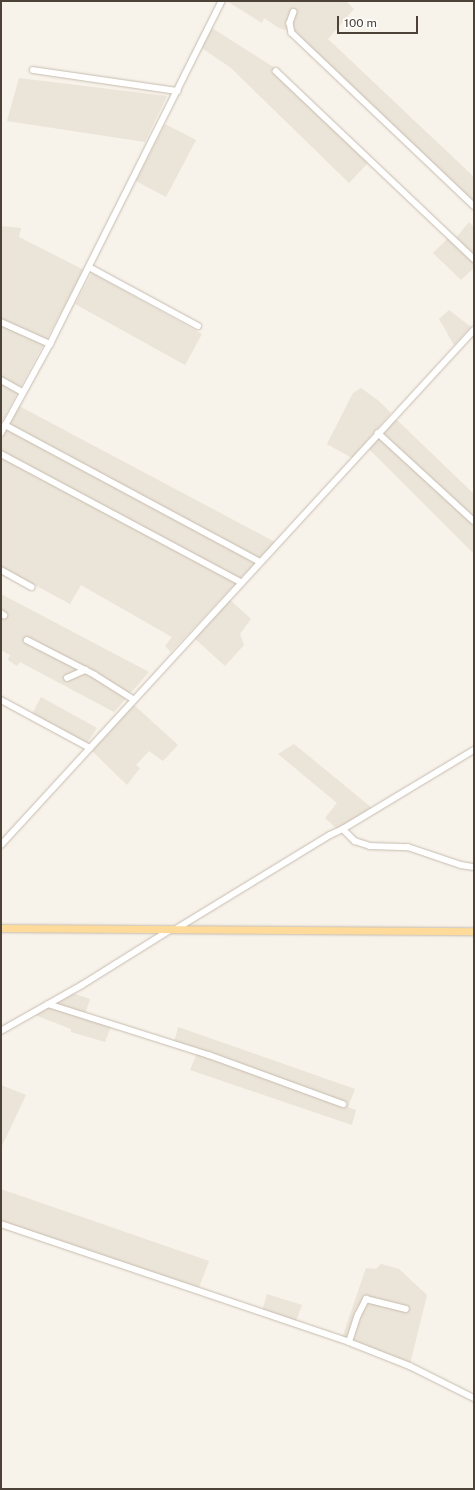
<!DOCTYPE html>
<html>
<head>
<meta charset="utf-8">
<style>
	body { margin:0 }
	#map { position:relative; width:475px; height:1490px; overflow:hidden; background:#f7f2ea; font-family:"Public Sans",sans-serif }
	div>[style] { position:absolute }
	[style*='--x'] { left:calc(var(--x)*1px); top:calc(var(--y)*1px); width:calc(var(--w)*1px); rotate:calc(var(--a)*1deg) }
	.residential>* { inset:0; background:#ebe4d8 }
	.roads { filter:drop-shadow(0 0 1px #c6bcae) drop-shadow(0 0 1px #c6bcae) }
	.minor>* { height:5.5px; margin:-2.75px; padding:0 2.75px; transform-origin:2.75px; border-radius:2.75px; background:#fff }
	.major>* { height:7px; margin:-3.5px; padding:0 3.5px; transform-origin:3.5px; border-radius:3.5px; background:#ffdb9b }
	span { translate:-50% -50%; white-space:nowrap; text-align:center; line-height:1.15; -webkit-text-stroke:3px #fff; paint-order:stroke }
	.frame { position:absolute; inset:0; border:2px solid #4c4237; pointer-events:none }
	.scale { position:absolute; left:337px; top:16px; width:81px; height:18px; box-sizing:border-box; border:2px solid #4c4237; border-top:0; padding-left:5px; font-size:12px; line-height:14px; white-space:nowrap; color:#4c4237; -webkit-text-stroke:3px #fff; paint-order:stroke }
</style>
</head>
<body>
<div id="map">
	<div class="residential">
		<i style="clip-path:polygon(227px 1px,346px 1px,354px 9px,328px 39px,474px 177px,474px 205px,294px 32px,279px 28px,264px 18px,262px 23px)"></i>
		<i style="clip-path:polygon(212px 28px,275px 68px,273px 71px,368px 163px,349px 183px,231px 68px,202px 48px)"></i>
		<i style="clip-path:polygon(19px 78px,167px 96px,145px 142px,7px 121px)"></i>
		<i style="clip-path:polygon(165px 124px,196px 140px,166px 197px,136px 181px)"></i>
		<i style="clip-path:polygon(469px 222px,474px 227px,474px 257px,455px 239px)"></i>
		<i style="clip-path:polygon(1px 226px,21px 228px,19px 237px,84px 270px,1px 423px)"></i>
		<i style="clip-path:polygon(448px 238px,474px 263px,474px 268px,461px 280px,433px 253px)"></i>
		<i style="clip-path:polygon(92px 273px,202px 334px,185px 365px,75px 304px)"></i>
		<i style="clip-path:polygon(449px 310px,471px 327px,454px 345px,439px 319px)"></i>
		<i style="clip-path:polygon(361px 388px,379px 401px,391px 413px,352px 458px,327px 444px,353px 393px)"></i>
		<i style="clip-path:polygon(19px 406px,275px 542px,171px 652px,165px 646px,172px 637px,81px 585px,70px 604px,35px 585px,33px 589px,1px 572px,1px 440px)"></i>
		<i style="clip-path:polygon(396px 419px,474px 494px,474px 554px,369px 449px)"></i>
		<i style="clip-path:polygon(1px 594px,149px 672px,114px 712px,20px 662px,17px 666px,8px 660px,10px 655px,1px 650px)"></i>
		<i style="clip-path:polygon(229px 599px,251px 619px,240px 634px,244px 645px,225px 666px,193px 637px)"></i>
		<i style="clip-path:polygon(41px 697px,97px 728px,86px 745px,31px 716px)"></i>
		<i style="clip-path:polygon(134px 705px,178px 745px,163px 761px,149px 751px,136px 765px,140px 768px,127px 785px,91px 750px)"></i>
		<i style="clip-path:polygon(294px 744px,372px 808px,337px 829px,325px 818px,337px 803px,278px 754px)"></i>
		<i style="clip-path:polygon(72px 993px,90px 999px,84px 1017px,111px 1026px,105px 1042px,71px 1032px,71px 1029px,35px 1015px)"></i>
		<i style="clip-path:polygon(178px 1027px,355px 1089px,348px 1107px,356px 1110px,352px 1125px,190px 1070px,198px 1051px,174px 1043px)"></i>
		<i style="clip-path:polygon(1px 1085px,26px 1095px,1px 1148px)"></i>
		<i style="clip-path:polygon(1px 1189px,209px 1261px,198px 1290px,1px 1223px)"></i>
		<i style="clip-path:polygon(381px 1264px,399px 1269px,427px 1295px,410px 1364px,342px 1338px,366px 1268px,376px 1269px)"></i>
		<i style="clip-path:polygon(267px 1294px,302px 1305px,296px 1321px,262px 1311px)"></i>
	</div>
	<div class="roads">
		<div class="minor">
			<i style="--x:294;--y:12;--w:12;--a:110"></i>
			<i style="--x:290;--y:23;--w:10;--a:79"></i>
			<i style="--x:292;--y:33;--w:251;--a:43.5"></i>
			<i style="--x:33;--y:70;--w:146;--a:8.3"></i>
			<i style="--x:276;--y:71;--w:273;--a:43.5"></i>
			<i style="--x:89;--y:267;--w:124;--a:28.4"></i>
			<i style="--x:1;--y:322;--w:54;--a:24.2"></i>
			<i style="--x:1;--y:380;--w:25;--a:29"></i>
			<i style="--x:5;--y:425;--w:289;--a:28.2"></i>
			<i style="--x:1;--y:433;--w:102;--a:-61.2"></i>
			<i style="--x:50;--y:344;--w:384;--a:-63.4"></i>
			<i style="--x:378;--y:433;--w:130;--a:42.5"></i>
			<i style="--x:1;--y:454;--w:272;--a:28.1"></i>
			<i style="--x:1;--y:570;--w:35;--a:29"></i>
			<i style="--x:1;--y:613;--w:4;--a:34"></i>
			<i style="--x:27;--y:640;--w:76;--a:27.2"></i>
			<i style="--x:95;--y:675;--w:45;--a:32.3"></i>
			<i style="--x:67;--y:678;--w:20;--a:-24"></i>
			<i style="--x:1;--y:700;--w:101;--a:28.3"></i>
			<i style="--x:343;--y:829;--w:17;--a:45"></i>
			<i style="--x:355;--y:841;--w:16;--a:18"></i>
			<i style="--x:370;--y:846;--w:38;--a:2"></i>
			<i style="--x:408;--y:847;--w:56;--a:18.8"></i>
			<i style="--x:461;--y:865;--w:13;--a:9"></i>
			<i style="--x:1;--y:845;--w:699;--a:-47.43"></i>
			<i style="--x:176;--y:929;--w:180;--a:-31.4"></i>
			<i style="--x:330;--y:835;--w:14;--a:-25"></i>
			<i style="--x:343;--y:829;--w:153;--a:-31.1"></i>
			<i style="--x:48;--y:1004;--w:169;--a:17.6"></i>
			<i style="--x:209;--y:1055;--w:143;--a:20.1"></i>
			<i style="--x:1;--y:1031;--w:93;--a:-29.6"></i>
			<i style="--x:82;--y:985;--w:104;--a:-32"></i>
			<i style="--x:1;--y:1224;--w:367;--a:18.7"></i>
			<i style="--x:349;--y:1342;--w:66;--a:21.5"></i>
			<i style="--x:410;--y:1366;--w:72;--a:26.6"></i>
			<i style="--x:349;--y:1342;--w:28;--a:-72"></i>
			<i style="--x:358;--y:1315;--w:18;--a:-63"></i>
			<i style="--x:366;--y:1299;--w:41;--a:14"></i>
		</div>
		<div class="major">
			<i style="--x:1;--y:928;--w:473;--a:0.4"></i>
		</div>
	</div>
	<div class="frame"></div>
	<div class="scale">100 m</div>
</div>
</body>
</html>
